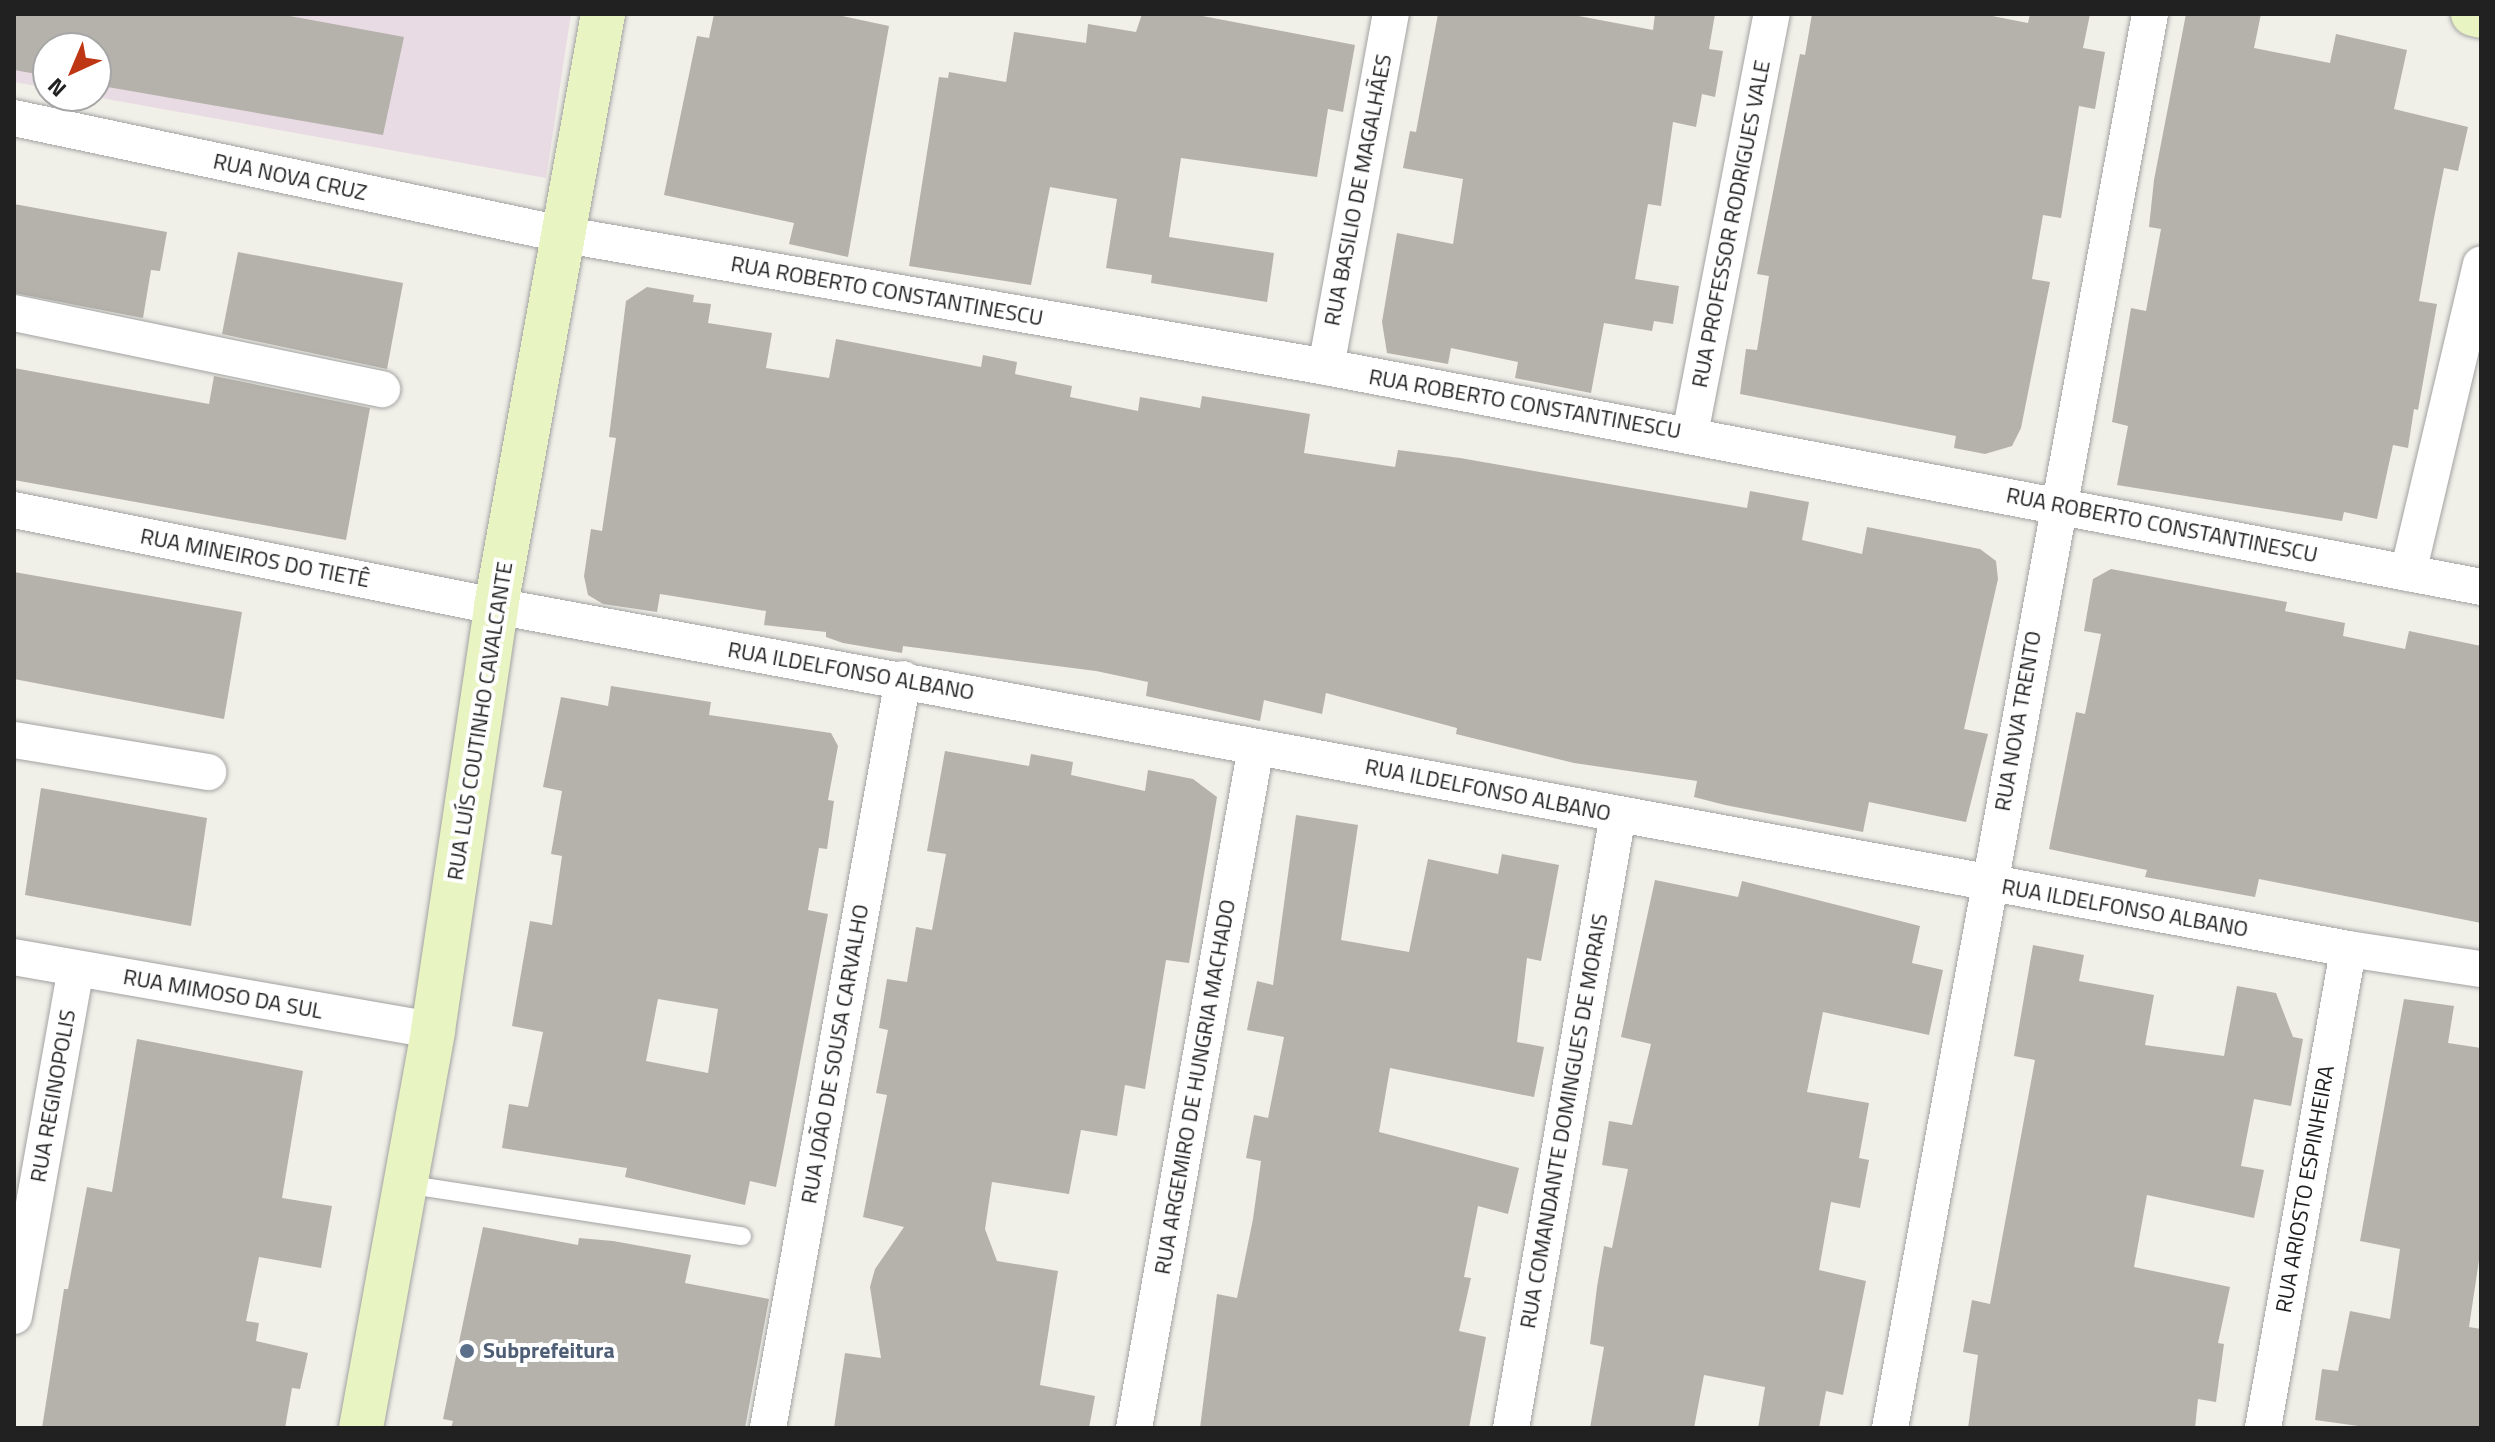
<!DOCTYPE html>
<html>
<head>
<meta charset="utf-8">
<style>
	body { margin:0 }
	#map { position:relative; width:2495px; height:1442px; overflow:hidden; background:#f0efe8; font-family:"Titillium Web",sans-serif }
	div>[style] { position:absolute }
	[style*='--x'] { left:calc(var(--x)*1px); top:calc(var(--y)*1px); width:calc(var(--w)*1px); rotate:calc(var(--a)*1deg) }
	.industrial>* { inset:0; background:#e9dbe3 }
	.building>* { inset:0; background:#b5b2ab }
	.roads { filter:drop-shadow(0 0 2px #a2a2a2) drop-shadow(0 0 2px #a2a2a2) }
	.lane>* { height:18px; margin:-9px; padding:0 9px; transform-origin:9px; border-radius:9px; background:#fff }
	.street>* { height:36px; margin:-18px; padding:0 18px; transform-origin:18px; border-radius:18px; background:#fff }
	.secondary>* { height:44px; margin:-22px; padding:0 22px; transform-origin:22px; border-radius:22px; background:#e8f4c2 }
	.dots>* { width:22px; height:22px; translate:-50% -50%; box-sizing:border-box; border:4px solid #fff; border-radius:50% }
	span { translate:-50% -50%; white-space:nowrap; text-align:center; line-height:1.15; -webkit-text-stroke:8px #fff; paint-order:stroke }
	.street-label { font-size:22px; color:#212121 }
	.service-label { font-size:22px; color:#4e5e75; font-weight:700 }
	.left { translate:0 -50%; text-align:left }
	.frame { position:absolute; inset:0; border:16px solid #212121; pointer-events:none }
	.north { position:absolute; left:32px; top:32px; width:80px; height:80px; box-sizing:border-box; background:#fff; border:2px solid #a6a6a6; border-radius:50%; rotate:224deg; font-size:22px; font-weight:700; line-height:32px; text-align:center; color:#212121 }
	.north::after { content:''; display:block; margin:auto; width:28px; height:36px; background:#be3613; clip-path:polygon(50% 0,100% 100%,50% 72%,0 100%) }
</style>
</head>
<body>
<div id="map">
	<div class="industrial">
		<i style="clip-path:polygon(14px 14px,571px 14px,546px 178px,90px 96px,96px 96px,96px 48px,48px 48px,48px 88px,14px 82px)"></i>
	</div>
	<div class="building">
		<i style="clip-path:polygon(14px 14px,279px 14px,404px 37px,383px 135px,96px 85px,96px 48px,48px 48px,48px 76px,14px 70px)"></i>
		<i style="clip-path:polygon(714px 14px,833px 14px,889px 26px,848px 257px,789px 244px,794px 223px,664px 195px,697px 36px,709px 38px)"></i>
		<i style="clip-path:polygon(1142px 14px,1192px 14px,1355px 45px,1343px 112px,1328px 109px,1317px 177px,1181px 158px,1169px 237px,1274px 253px,1267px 302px,1151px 283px,1152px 275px,1106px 268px,1117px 199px,1050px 187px,1031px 285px,909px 266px,939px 77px,948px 78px,949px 72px,1006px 82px,1014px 32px,1086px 43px,1088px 24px,1136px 32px)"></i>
		<i style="clip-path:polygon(1438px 14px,1568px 14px,1653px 30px,1655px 14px,1715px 14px,1709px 49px,1723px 51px,1715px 97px,1702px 94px,1696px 127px,1673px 122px,1661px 206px,1648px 204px,1635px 279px,1679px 286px,1673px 324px,1654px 321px,1652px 331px,1604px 323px,1591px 393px,1515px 378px,1518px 362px,1451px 348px,1448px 364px,1387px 353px,1382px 322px,1397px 233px,1453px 244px,1463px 179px,1403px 168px,1410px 131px,1416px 132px)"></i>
		<i style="clip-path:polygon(1812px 14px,1982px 14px,2028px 23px,2030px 14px,2090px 14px,2083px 48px,2105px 52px,2095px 109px,2079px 106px,2061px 218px,2043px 215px,2032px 279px,2050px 282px,2021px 428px,2012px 446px,1985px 454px,1954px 448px,1956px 436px,1740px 394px,1746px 349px,1757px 350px,1769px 276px,1757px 274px,1800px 54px,1805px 55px)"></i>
		<i style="clip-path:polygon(2186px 14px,2261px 14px,2254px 48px,2330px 63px,2336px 34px,2407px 50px,2394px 109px,2468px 127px,2458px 171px,2444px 168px,2434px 218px,2419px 301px,2437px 304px,2418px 410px,2414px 409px,2408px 448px,2393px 445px,2377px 519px,2344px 512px,2342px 521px,2117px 485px,2128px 426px,2112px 422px,2131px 308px,2146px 311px,2161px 229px,2149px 227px,2154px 180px)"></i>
		<i style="clip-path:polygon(14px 204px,167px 232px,160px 271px,151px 270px,143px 318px,14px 293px)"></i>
		<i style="clip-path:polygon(238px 252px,403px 283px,387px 369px,222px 334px)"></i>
		<i style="clip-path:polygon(647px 287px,694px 295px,693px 302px,711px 304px,708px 323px,772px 333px,766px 368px,829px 378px,836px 339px,981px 367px,983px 355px,1017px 362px,1015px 374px,1072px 386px,1070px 397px,1138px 411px,1140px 397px,1200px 408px,1202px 396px,1310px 414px,1304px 453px,1395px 467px,1398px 450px,1460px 458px,1747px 508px,1750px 491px,1809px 502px,1802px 540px,1862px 554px,1867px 527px,1980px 549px,1996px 561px,1998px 579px,1964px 729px,1988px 734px,1966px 822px,1869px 802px,1863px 832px,1725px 805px,1694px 797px,1697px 781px,1574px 763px,1456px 734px,1457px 728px,1326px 693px,1322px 714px,1264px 700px,1260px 721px,1146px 696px,1148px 682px,1096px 671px,903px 646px,902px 653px,843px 643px,826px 637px,826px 632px,764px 625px,766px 611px,660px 594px,657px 612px,603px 604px,588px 595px,584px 576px,591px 529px,602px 531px,616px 438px,609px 437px,626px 301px)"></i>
		<i style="clip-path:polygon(14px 368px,209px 404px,214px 376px,370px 408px,346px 540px,14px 480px)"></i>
		<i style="clip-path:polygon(2111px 569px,2287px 602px,2285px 611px,2345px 623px,2343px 636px,2405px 649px,2409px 631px,2481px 646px,2481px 923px,2259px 879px,2255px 897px,2145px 877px,2147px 870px,2049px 849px,2076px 712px,2085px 714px,2101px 634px,2084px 631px,2093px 579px)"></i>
		<i style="clip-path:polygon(14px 572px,242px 612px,224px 719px,14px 679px)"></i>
		<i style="clip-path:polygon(evenodd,611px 686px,711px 702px,709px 715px,831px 733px,838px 746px,828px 800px,834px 801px,827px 849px,819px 848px,808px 910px,828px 914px,784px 1147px,776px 1187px,750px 1181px,745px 1205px,625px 1177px,627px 1168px,502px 1148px,509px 1104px,528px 1107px,543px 1032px,512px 1026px,530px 921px,552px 925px,562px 856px,551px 854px,562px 791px,543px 787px,561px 697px,608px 706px,611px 686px,658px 999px,718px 1009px,708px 1073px,646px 1061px,658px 999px)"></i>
		<i style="clip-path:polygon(945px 751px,1029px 766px,1031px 754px,1073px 762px,1071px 775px,1145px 791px,1148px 770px,1193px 779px,1217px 797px,1189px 963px,1166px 960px,1145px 1089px,1125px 1085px,1117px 1136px,1081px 1130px,1069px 1194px,992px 1182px,985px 1229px,997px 1261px,1058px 1271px,1040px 1385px,1095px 1396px,1089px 1428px,834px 1428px,845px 1353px,881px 1358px,870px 1287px,875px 1269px,904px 1227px,863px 1217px,887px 1095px,876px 1093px,888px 1030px,879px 1028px,887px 979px,907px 982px,916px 927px,932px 930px,946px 854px,927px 851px)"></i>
		<i style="clip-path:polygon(41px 788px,207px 818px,191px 926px,25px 895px)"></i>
		<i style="clip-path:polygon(1296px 815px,1358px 825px,1341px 940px,1409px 952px,1428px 859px,1498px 874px,1502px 854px,1559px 865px,1541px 961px,1527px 958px,1517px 1042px,1544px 1047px,1534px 1097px,1390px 1068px,1379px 1132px,1519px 1168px,1508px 1214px,1478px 1206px,1464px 1277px,1471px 1278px,1459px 1331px,1486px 1337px,1469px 1428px,1200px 1428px,1217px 1294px,1237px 1298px,1253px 1219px,1261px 1161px,1246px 1158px,1254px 1115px,1268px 1118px,1284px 1037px,1247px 1030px,1257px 981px,1273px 985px)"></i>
		<i style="clip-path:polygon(1655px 880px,1738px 897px,1742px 881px,1920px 926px,1912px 963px,1943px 970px,1929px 1035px,1823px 1012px,1807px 1092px,1869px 1103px,1859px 1158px,1869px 1160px,1860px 1208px,1831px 1202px,1819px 1270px,1866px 1281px,1843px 1395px,1826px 1391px,1819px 1428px,1758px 1428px,1765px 1387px,1704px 1375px,1694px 1428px,1590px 1428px,1604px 1347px,1590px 1344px,1597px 1287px,1604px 1246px,1612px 1248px,1628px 1169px,1602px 1165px,1609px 1121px,1632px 1125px,1651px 1044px,1621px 1037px)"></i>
		<i style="clip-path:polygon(2033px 945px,2084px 955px,2079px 981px,2154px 995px,2145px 1045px,2224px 1056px,2237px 986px,2276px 993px,2293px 1037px,2303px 1039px,2291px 1106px,2254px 1099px,2241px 1166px,2264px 1170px,2254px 1218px,2147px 1195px,2134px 1267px,2230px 1287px,2218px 1343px,2224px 1344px,2216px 1402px,2198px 1399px,2195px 1428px,1968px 1428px,1978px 1355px,1963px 1352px,1972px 1300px,1990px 1304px,2035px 1060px,2014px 1056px)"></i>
		<i style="clip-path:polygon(2404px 999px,2454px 1006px,2448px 1043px,2481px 1048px,2481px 1247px,2469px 1327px,2481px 1329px,2481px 1428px,2373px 1428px,2315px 1420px,2322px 1369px,2338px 1371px,2350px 1311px,2390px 1319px,2400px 1249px,2360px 1241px)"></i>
		<i style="clip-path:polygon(137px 1039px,303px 1071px,282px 1198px,332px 1206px,321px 1268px,259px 1257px,246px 1321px,259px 1323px,256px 1341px,308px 1353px,300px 1389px,292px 1388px,285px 1428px,42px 1428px,64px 1289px,68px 1289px,87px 1187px,112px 1192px)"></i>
		<i style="clip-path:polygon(483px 1227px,578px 1245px,579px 1238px,613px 1241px,691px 1255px,685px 1283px,769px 1299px,745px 1428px,451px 1428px,453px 1421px,443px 1419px)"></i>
	</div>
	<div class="roads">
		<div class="lane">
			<i style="--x:405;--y:1184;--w:341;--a:8.8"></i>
		</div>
		<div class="street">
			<i style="--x:14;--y:118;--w:564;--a:11.97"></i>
			<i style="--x:566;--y:235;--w:771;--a:9.85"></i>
			<i style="--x:1326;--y:367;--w:1176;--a:10.78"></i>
			<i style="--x:14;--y:313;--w:376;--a:11.7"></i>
			<i style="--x:1326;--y:367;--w:359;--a:-79.6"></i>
			<i style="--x:1690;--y:434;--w:428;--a:-79"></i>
			<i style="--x:14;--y:510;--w:491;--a:11.3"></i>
			<i style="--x:496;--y:606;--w:1883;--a:10.49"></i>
			<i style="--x:2348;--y:949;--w:134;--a:8.6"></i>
			<i style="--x:2408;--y:573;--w:317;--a:-76.7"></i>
			<i style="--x:14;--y:740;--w:197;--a:9.4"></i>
			<i style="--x:14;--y:957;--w:425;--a:9.9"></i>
			<i style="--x:14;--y:1316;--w:352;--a:-79.9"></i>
			<i style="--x:768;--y:1428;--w:761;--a:-79.78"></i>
			<i style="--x:1134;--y:1428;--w:692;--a:-79.84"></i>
			<i style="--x:1511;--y:1428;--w:623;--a:-80.11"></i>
			<i style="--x:1890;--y:1428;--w:1438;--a:-79.58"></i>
			<i style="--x:2263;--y:1428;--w:486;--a:-79.9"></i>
		</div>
		<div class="secondary">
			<i style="--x:2473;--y:14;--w:8;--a:14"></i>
			<i style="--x:361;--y:1428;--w:404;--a:-79.7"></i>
			<i style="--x:433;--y:1030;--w:429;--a:-81.5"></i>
			<i style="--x:496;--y:606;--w:602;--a:-79.75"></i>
		</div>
	</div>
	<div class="dots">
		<i style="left:467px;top:1351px;background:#5c6f8a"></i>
	</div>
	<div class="street-label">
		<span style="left:290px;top:177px;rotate:12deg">RUA NOVA CRUZ</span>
		<span style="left:1358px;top:190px;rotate:-79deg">RUA BASILIO DE MAGALHÃES</span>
		<span style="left:1731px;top:224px;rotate:-79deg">RUA PROFESSOR RODRIGUES VALE</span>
		<span style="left:887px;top:291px;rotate:10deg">RUA ROBERTO CONSTANTINESCU</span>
		<span style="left:1525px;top:404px;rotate:10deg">RUA ROBERTO CONSTANTINESCU</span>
		<span style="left:2162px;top:525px;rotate:11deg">RUA ROBERTO CONSTANTINESCU</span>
		<span style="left:255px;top:558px;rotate:11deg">RUA MINEIROS DO TIETÊ</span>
		<span style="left:851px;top:671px;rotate:10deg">RUA ILDELFONSO ALBANO</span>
		<span style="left:480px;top:721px;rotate:-81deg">RUA LUÍS COUTINHO CAVALCANTE</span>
		<span style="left:2018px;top:721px;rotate:-80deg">RUA NOVA TRENTO</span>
		<span style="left:1488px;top:790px;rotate:11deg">RUA ILDELFONSO ALBANO</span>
		<span style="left:2125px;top:908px;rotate:10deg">RUA ILDELFONSO ALBANO</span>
		<span style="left:223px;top:994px;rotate:10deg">RUA MIMOSO DA SUL</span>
		<span style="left:835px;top:1054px;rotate:-80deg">RUA JOÃO DE SOUSA CARVALHO</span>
		<span style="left:1195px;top:1087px;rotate:-80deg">RUA ARGEMIRO DE HUNGRIA MACHADO</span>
		<span style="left:53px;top:1096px;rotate:-80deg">RUA REGINOPOLIS</span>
		<span style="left:1564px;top:1121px;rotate:-80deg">RUA COMANDANTE DOMINGUES DE MORAIS</span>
		<span style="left:2305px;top:1189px;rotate:-80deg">RUA ARIOSTO ESPINHEIRA</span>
	</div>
	<div class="service-label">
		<span class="left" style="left:483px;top:1351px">Subprefeitura</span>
	</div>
	<div class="frame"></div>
	<div class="north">N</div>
</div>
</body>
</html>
